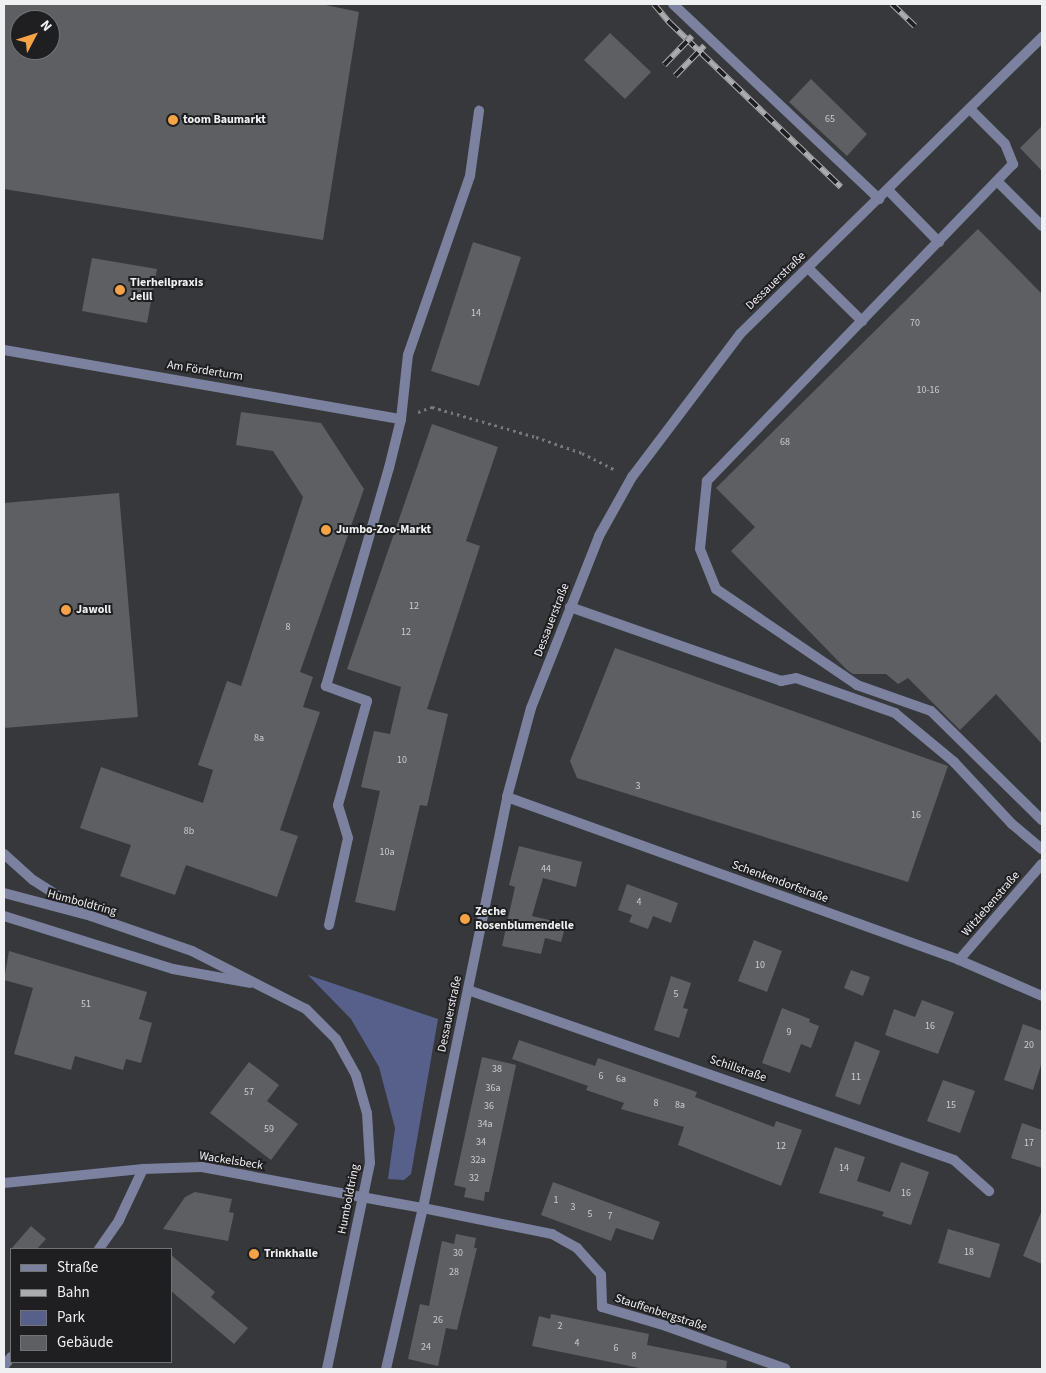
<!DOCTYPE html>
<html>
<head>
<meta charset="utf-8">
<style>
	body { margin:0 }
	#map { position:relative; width:1046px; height:1373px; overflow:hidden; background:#37383b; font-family:"Source Sans 3",sans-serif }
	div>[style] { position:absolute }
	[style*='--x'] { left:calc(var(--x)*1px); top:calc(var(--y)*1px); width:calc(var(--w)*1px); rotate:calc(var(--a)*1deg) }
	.green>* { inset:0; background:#57608a }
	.building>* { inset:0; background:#5e5f62 }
	.path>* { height:3px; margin-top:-1.5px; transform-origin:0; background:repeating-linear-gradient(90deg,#78797b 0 2.5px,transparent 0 6.5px) }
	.service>* { height:10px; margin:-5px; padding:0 5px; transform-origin:5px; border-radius:5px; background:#7b819e }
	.minor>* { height:10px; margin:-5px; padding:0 5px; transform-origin:5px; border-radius:5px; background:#7b819e }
	.tertiary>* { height:10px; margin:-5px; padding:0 5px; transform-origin:5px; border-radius:5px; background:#7b819e }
	.rail>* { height:5.5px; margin-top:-2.75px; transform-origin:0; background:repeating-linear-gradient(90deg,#1f1f21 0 11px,#abacae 0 22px); box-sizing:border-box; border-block:1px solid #abacae }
	.tertiary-bridge>* { height:10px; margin:-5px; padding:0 5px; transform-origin:5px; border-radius:5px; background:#7b819e }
	.dots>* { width:14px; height:14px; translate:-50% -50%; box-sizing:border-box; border:2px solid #1f1f21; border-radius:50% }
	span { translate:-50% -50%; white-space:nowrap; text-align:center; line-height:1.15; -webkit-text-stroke:4px #1f1f21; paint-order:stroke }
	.number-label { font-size:10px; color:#cbccce }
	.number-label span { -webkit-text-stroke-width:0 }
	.poi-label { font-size:12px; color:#eff0f2; font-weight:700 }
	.left { translate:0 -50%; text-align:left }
	.street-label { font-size:12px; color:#eff0f2 }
	.frame { position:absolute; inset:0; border:5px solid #eff0f2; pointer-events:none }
	.legend { position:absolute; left:10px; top:1248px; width:162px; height:115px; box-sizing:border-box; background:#1f1f21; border:1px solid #727375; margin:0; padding:6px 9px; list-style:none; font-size:15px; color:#eff0f2 }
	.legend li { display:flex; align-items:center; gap:10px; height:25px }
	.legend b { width:25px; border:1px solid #727375 }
	.north { position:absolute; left:10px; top:10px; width:50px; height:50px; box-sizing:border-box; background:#1f1f21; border:1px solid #727375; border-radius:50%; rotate:50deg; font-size:14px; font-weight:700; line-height:20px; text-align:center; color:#eff0f2 }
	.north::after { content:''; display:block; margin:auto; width:18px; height:22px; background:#f6a247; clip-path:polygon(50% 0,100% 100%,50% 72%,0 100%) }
</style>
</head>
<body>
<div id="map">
	<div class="green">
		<i style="clip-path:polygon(308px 975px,438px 1019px,411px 1174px,404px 1180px,388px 1179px,395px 1128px,379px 1067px,351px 1019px)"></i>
	</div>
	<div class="building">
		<i style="clip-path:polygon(evenodd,4px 4px,321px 4px,359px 12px,323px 240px,4px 189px,4px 4px,20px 20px,50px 20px,50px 50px,20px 50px,20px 20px)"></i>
		<i style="clip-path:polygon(610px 33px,651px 72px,625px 99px,584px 60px)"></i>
		<i style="clip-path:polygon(811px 79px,867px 134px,847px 156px,789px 102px)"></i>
		<i style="clip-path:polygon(1042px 126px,1042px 171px,1020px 148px)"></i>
		<i style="clip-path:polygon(978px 229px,1042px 294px,1042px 744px,996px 694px,960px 730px,908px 678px,898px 684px,886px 674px,853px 674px,847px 670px,731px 551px,755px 527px,716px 488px)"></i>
		<i style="clip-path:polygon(473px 242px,521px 257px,479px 386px,431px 371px)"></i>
		<i style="clip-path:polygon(92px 258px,157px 269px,147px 323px,82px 311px)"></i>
		<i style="clip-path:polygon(241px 412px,321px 423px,364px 489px,300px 672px,313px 677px,303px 707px,320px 712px,280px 830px,298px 836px,277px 897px,186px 865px,175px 895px,120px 876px,131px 845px,80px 828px,101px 767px,203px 803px,213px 770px,198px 765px,227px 681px,241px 686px,303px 497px,273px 451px,236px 445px)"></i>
		<i style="clip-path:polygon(432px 424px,498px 447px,466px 541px,480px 546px,427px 709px,448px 714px,427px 806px,420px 805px,395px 911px,355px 902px,380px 791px,361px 787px,374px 731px,390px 734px,401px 687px,347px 669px)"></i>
		<i style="clip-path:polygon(119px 493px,138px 717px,4px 728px,4px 503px)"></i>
		<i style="clip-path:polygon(615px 648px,948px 766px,908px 882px,577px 778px,570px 761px)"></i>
		<i style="clip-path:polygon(519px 846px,582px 862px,576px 887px,543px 878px,532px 916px,566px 924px,561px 942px,545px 938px,541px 954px,502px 946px,515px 887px,509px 885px)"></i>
		<i style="clip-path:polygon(627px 884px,678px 903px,671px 923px,653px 916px,648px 929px,629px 922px,632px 915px,618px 910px)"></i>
		<i style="clip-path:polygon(754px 940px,782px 951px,767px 992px,738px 981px)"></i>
		<i style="clip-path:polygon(9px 951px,147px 992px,139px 1019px,152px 1023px,141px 1063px,126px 1059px,123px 1070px,75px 1056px,71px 1070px,14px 1054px,33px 988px,4px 980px)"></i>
		<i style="clip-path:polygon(851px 970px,870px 977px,863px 996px,844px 988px)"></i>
		<i style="clip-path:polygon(671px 976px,691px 983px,683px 1008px,688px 1009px,679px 1038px,654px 1030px)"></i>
		<i style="clip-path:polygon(922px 1000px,954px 1012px,938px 1054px,885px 1035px,894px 1009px,915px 1017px)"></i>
		<i style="clip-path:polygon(782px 1008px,810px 1019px,809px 1022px,819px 1026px,811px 1048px,801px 1044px,790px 1073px,762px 1063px)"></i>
		<i style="clip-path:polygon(1023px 1024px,1042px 1031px,1042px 1062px,1033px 1090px,1004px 1080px)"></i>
		<i style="clip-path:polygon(519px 1040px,595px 1066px,598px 1058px,697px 1092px,695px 1097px,774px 1127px,776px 1121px,802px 1130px,781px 1186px,678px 1145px,684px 1127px,621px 1109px,624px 1103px,586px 1090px,588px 1086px,512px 1059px)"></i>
		<i style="clip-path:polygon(855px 1041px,880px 1051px,860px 1105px,835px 1096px)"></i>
		<i style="clip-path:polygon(482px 1057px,516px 1065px,489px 1192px,485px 1192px,484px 1201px,464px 1197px,466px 1188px,454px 1185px)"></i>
		<i style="clip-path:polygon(249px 1062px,279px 1085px,267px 1101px,298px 1124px,271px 1160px,210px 1113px)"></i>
		<i style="clip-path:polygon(943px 1080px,975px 1091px,960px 1133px,927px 1121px)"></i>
		<i style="clip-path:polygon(1022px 1123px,1042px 1130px,1042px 1168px,1011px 1158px)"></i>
		<i style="clip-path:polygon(835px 1147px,865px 1157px,857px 1181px,890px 1192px,901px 1162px,929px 1172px,911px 1225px,882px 1216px,884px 1212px,819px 1193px)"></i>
		<i style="clip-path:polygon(553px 1182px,660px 1222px,653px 1240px,616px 1228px,611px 1241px,541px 1215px)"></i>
		<i style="clip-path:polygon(195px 1192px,232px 1199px,229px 1212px,234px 1213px,228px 1241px,163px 1229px,185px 1197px)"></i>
		<i style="clip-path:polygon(1042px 1210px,1042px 1264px,1023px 1256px)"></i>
		<i style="clip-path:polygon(31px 1226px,46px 1239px,37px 1249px,11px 1249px)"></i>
		<i style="clip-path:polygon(948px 1229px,1000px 1244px,990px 1278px,938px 1263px)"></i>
		<i style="clip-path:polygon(456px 1234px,476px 1238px,474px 1248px,477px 1248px,457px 1330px,446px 1328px,438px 1366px,408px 1359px,420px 1304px,429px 1306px,442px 1241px,454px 1244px)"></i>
		<i style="clip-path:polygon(171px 1255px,215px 1292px,211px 1297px,248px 1328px,234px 1344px,171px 1291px)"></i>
		<i style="clip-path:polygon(551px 1314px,649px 1334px,647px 1345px,727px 1361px,726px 1369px,644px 1369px,532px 1346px,539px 1316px,550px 1319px)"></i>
	</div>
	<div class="path">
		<i style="--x:418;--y:412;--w:15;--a:-20"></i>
		<i style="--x:432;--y:407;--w:108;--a:16.1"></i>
		<i style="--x:536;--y:437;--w:49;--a:19.2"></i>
		<i style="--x:582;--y:453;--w:39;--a:27"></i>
	</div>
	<div class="service">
		<i style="--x:673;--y:4;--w:284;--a:43.4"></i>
		<i style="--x:970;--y:109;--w:49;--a:45"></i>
		<i style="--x:1005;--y:144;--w:22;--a:68"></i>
		<i style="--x:1013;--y:164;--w:441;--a:134"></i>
		<i style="--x:707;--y:481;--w:68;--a:95.9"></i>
		<i style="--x:700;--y:549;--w:43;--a:68.2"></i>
		<i style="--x:716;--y:589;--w:171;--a:34.2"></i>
		<i style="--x:857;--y:685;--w:78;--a:19.4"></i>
		<i style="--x:931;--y:711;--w:156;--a:44.5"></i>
		<i style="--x:997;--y:181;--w:64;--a:45"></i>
		<i style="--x:888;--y:190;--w:73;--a:45.6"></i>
		<i style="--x:808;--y:268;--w:76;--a:44.5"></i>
		<i style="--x:570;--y:607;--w:224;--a:19.3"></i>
		<i style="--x:781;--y:681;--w:15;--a:-11"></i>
		<i style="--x:796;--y:678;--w:105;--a:19.5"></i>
		<i style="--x:895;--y:713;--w:77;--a:39.7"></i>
		<i style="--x:954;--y:762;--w:85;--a:46.9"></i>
		<i style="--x:1012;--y:824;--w:39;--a:40"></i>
		<i style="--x:329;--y:925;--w:89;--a:-77.7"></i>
		<i style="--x:348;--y:838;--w:34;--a:-107"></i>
		<i style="--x:338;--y:805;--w:108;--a:-74.4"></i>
		<i style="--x:367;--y:701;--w:44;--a:-159.9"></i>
		<i style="--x:326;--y:686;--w:227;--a:-73.9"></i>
		<i style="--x:389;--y:468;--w:50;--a:-76.2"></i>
		<i style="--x:401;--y:419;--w:64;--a:-83.8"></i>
		<i style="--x:408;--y:355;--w:189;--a:-70.9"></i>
		<i style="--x:470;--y:176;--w:66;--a:-82.1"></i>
	</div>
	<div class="minor">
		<i style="--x:4;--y:350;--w:403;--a:9.9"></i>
		<i style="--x:507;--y:797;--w:480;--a:19.8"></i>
		<i style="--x:959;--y:960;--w:90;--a:23.4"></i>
		<i style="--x:959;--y:960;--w:127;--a:-49.2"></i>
		<i style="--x:468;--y:990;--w:515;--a:19.28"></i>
		<i style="--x:954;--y:1160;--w:47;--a:41.5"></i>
		<i style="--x:99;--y:1249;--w:35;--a:-55"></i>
		<i style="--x:119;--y:1220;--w:56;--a:-64.8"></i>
		<i style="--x:4;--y:1366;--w:11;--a:-52"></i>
		<i style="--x:386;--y:1369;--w:165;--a:-77.1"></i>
		<i style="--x:423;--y:1208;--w:132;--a:11.4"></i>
		<i style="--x:552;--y:1234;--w:29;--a:29"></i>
		<i style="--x:577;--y:1248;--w:36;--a:48"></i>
		<i style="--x:601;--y:1275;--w:32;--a:88"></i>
		<i style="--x:602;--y:1307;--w:67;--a:16.5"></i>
		<i style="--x:666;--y:1326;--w:127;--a:19.7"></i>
	</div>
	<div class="tertiary">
		<i style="--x:4;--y:854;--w:39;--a:42"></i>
		<i style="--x:33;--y:880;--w:58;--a:32.3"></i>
		<i style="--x:4;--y:893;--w:90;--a:14.8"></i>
		<i style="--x:91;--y:916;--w:107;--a:19.1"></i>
		<i style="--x:192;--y:951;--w:128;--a:27"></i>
		<i style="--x:306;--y:1009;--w:42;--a:45"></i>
		<i style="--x:336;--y:1039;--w:41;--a:60.9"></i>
		<i style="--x:356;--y:1075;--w:40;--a:74"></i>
		<i style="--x:367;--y:1113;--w:50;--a:86.6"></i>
		<i style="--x:370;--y:1163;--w:210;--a:101.8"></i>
		<i style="--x:4;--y:916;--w:177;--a:17.4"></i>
		<i style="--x:173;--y:969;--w:78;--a:10.3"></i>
		<i style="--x:4;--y:1183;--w:140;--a:-5.8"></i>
		<i style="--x:143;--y:1169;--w:59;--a:-1.9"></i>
		<i style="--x:202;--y:1167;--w:124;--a:10.7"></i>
		<i style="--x:389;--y:1202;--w:35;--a:10"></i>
		<i style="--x:423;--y:1208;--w:419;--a:-78.4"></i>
		<i style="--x:507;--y:797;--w:92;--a:-74.9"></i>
		<i style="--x:531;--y:708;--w:185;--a:-68.4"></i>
		<i style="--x:599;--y:536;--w:68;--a:-60.8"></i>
		<i style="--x:632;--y:477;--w:179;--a:-52.9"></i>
		<i style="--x:740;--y:334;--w:424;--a:-44.5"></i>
	</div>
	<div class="rail">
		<i style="--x:654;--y:4;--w:25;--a:50"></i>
		<i style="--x:670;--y:23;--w:237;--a:43.8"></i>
		<i style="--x:892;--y:4;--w:32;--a:44"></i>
		<i style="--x:664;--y:65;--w:40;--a:-46"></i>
		<i style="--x:675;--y:76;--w:42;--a:-46"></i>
	</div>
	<div class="tertiary-bridge">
		<i style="--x:324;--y:1190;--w:66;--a:10.5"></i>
	</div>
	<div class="dots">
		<i style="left:173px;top:120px;background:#f6a247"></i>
		<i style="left:120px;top:290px;background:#f6a247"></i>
		<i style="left:326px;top:530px;background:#f6a247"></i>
		<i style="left:66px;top:610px;background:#f6a247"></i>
		<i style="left:465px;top:919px;background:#f6a247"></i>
		<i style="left:254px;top:1254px;background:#f6a247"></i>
	</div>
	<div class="number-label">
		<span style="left:830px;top:120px">65</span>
		<span style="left:476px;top:314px">14</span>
		<span style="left:915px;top:324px">70</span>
		<span style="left:928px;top:391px">10-16</span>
		<span style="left:785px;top:443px">68</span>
		<span style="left:414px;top:607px">12</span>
		<span style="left:288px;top:628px">8</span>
		<span style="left:406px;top:633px">12</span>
		<span style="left:259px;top:739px">8a</span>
		<span style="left:402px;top:761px">10</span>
		<span style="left:638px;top:787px">3</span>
		<span style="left:916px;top:816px">16</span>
		<span style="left:189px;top:832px">8b</span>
		<span style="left:387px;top:853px">10a</span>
		<span style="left:546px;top:870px">44</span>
		<span style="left:639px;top:903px">4</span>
		<span style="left:760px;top:966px">10</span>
		<span style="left:676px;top:995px">5</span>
		<span style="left:86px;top:1005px">51</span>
		<span style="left:930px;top:1027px">16</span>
		<span style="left:789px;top:1033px">9</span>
		<span style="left:1029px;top:1046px">20</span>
		<span style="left:497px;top:1070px">38</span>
		<span style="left:601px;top:1077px">6</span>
		<span style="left:856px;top:1078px">11</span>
		<span style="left:621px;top:1080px">6a</span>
		<span style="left:493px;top:1089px">36a</span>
		<span style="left:249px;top:1093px">57</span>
		<span style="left:656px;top:1104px">8</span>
		<span style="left:680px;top:1106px">8a</span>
		<span style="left:951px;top:1106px">15</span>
		<span style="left:489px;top:1107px">36</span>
		<span style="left:485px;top:1125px">34a</span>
		<span style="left:269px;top:1130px">59</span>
		<span style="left:481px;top:1143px">34</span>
		<span style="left:1029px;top:1144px">17</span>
		<span style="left:781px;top:1147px">12</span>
		<span style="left:478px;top:1161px">32a</span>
		<span style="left:844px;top:1169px">14</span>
		<span style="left:474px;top:1179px">32</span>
		<span style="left:906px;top:1194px">16</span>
		<span style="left:556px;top:1201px">1</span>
		<span style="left:573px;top:1208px">3</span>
		<span style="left:590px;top:1215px">5</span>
		<span style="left:610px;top:1217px">7</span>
		<span style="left:969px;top:1253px">18</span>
		<span style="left:458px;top:1254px">30</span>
		<span style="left:454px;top:1273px">28</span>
		<span style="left:438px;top:1321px">26</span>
		<span style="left:560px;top:1327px">2</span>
		<span style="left:577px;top:1344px">4</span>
		<span style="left:426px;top:1348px">24</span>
		<span style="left:616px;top:1349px">6</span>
		<span style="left:634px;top:1357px">8</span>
	</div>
	<div class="poi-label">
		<span class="left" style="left:183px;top:120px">toom Baumarkt</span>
		<span class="left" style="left:130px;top:290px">Tierheilpraxis<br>Jelil</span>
		<span class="left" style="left:336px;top:530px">Jumbo-Zoo-Markt</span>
		<span class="left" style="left:76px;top:610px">Jawoll</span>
		<span class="left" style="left:475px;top:919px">Zeche<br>Rosenblumendelle</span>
		<span class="left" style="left:264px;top:1254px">Trinkhalle</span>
	</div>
	<div class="street-label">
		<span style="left:776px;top:281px;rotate:-44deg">Dessauerstraße</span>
		<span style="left:205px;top:371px;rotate:9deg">Am Förderturm</span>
		<span style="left:552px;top:620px;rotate:-69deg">Dessauerstraße</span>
		<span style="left:780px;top:882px;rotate:20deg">Schenkendorfstraße</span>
		<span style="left:82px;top:903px;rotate:15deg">Humboldtring</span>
		<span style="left:991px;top:904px;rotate:-49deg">Witzlebenstraße</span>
		<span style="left:450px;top:1014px;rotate:-78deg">Dessauerstraße</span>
		<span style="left:738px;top:1069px;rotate:19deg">Schillstraße</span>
		<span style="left:231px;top:1161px;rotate:9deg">Wackelsbeck</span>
		<span style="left:349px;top:1199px;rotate:-79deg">Humboldtring</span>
		<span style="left:661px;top:1313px;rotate:18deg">Stauffenbergstraße</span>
	</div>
	<div class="frame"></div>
	<ul class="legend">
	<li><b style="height:6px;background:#7b819e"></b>Straße</li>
	<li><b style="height:6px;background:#abacae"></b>Bahn</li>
	<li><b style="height:14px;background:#57608a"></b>Park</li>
	<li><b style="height:14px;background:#5e5f62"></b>Gebäude</li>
	</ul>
	<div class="north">N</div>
</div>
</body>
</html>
